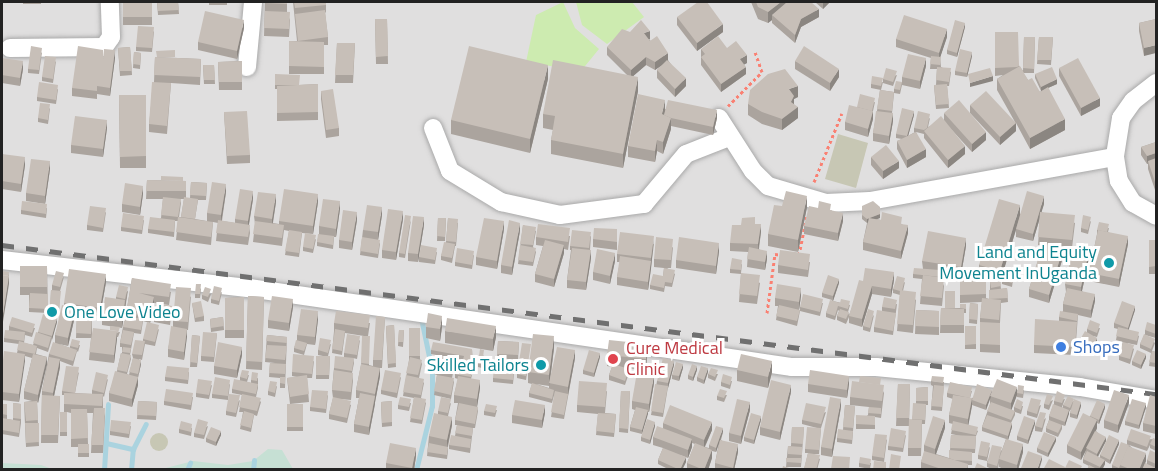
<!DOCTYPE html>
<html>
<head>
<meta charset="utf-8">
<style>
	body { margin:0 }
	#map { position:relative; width:1158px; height:471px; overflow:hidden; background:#f2efe9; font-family:"Titillium Web",sans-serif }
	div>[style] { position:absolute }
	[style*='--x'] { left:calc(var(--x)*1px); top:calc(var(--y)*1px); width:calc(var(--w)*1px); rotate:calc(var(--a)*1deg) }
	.residential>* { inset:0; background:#e0dfdf }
	.construction>* { inset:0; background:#c7c7b4 }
	.round { border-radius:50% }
	.grass>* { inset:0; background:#cdebb0 }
	.wetland>* { inset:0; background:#c6e0d4 }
	.stream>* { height:5px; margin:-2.5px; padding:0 2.5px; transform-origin:2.5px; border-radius:2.5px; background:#aad3df }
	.path>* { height:3px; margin-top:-1.5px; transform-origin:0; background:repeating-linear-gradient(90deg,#fa8072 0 3px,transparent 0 6px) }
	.roads { filter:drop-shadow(0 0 2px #a9a9a9) drop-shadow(0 0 2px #a9a9a9) }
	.minor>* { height:18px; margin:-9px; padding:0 9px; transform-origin:9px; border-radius:9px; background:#fff }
	.rail>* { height:4.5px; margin-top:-2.25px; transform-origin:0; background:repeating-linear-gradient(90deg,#707070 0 12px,transparent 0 24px) }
	.wall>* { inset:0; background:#aba49e }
	.shaded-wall>* { inset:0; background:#8b8681 }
	.building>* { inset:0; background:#c7bfb8 }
	.dots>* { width:16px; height:16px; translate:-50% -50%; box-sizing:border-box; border:3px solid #fff; border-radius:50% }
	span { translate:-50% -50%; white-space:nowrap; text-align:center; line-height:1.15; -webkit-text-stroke:6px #fff; paint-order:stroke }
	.culture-label { font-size:18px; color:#0d838f }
	.right { translate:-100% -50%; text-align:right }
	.left { translate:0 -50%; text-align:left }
	.shop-label { font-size:18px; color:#366cbe }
	.health-label { font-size:18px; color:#be3a42 }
	.frame { position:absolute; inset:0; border:3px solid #222; pointer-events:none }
</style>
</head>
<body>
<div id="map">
	<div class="residential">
		<i style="clip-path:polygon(2px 2px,1156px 2px,1156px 469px,2px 469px)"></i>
	</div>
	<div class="construction">
		<i style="clip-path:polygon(838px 134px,868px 143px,856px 188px,825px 179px)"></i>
		<i class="round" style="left:150px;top:433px;width:18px;height:18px"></i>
	</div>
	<div class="grass">
		<i style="clip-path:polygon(563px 2px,575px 28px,599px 49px,581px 71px,526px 62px,536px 15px)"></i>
		<i style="clip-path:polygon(576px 2px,632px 2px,644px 17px,607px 44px,582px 25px)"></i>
	</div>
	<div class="wetland">
		<i style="clip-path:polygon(268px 449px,282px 450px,293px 469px,162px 469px,193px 461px,228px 465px,253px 461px)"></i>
		<i style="clip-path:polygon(2px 463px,41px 465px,52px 469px,2px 469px)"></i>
	</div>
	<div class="stream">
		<i style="--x:106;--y:443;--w:28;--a:13"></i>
		<i style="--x:104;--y:470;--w:66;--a:-86.5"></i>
		<i style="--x:131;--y:470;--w:21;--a:-85"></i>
		<i style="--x:133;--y:449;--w:28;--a:-63"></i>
		<i style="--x:187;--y:470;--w:8;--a:-67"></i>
		<i style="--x:253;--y:470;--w:10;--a:-84"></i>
		<i style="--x:416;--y:470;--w:66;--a:-76"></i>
		<i style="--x:432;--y:406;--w:35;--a:-90"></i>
		<i style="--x:432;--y:371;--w:54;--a:-101.7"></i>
	</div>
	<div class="path">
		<i style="--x:728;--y:106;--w:48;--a:-45"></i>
		<i style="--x:762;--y:72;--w:21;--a:-109"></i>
		<i style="--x:814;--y:182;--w:74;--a:-67.9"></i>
		<i style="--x:799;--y:255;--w:41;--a:-78.7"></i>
		<i style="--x:767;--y:313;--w:60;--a:-82.3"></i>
		<i style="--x:775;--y:254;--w:8;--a:7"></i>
	</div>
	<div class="roads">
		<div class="minor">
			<i style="--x:10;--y:48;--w:94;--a:-0.6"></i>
			<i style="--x:104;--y:47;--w:12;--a:-55"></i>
			<i style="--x:111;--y:37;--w:35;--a:-92"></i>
			<i style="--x:247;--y:67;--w:65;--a:-84.7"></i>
			<i style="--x:1156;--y:83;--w:29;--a:142"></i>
			<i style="--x:1133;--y:101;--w:21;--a:125"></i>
			<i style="--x:1121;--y:118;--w:39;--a:99"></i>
			<i style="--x:1115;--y:157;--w:24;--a:81"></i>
			<i style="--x:1119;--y:181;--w:26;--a:58"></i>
			<i style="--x:1133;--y:203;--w:26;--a:29"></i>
			<i style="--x:719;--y:118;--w:63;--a:57.3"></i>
			<i style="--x:753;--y:171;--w:21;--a:45"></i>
			<i style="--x:768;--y:186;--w:60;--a:16.3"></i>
			<i style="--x:826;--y:203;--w:44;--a:-2.6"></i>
			<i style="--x:870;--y:201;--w:249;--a:-10.2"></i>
			<i style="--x:433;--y:128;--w:46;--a:68.4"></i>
			<i style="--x:450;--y:171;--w:60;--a:31.3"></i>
			<i style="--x:501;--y:202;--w:60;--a:12.4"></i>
			<i style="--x:560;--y:215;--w:85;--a:-7.5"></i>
			<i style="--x:644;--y:204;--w:65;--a:-50"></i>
			<i style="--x:686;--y:154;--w:46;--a:-21.6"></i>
			<i style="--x:2;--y:260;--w:249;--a:6.5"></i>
			<i style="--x:249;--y:288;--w:549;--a:8.28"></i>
			<i style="--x:792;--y:367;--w:84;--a:0"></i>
			<i style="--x:876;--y:367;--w:205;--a:5.6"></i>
			<i style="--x:1080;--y:387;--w:77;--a:9.7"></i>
		</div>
	</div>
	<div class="rail">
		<i style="--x:2;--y:245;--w:1164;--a:7.36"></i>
	</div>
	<div class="wall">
		<i style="clip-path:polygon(23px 2px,41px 2px,41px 4px,23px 4px)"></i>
		<i style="clip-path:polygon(123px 2px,152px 2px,152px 25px,123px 25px)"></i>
		<i style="clip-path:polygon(157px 2px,178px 2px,179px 14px,158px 15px)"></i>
		<i style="clip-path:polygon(209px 2px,227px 2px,227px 5px,209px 5px)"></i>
		<i style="clip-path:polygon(265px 2px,287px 2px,287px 12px,290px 20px,289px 37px,264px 36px)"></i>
		<i style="clip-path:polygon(293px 2px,326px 2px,326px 12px,325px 13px,328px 37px,328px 45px,324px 45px,324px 74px,289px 74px,289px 41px,297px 41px)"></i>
		<i style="clip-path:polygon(751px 2px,811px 2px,819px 17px,801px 27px,795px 43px,772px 23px,772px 20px,768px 23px,758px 19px)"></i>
		<i style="clip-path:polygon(815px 2px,830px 2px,823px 9px)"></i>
		<i style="clip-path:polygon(677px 17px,723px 32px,697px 51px,677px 25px)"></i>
		<i style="clip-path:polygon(375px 19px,387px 19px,388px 64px,376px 64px)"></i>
		<i style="clip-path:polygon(1156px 19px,1144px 56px,1139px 31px,1139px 23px)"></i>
		<i style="clip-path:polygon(965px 27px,957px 57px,947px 54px,947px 50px)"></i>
		<i style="clip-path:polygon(244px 28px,237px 59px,198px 50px,198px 42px)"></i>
		<i style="clip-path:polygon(154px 31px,152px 52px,136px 51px,136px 47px)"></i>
		<i style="clip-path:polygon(995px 32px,1023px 71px,1024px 37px,1035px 37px,1034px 73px,1023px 73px,1028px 80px,1040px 92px,1041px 91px,1035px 78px,1035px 74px,1057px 84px,1048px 88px,1065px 130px,1030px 149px,1016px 123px,1016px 131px,1000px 145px,970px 113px,970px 105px,1015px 122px,997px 90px,997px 79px,1003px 75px,995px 76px)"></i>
		<i style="clip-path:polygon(947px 37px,940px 57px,941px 67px,951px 72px,949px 86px,947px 86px,949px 108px,936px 109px,934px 85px,936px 85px,937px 69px,930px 69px,931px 58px,896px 47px,896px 39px)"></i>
		<i style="clip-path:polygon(1039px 37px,1053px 37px,1051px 65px,1037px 64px)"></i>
		<i style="clip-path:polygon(649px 39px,668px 60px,686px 86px,675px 97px,657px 78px,657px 70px,662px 65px,655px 70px,646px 65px,633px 76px,638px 91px,623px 168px,551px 154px,551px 140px,553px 130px,543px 128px,543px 114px,627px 75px,607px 55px,607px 47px,650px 39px)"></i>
		<i style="clip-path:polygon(337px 43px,355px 43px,353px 83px,335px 83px)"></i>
		<i style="clip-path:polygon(130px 47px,132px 75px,120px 76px,118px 48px)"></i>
		<i style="clip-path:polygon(727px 48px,747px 63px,744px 64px,746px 74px,721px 92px,701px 65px,701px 49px)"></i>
		<i style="clip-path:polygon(42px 52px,39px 74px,28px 73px,28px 69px)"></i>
		<i style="clip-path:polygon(134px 52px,141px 53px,140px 69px,133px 68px)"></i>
		<i style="clip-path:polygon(972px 56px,967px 77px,955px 75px,955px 71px)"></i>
		<i style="clip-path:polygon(155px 57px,201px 59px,200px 85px,171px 83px,167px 134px,149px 132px,149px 124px,154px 82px)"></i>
		<i style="clip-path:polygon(2px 58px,23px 69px,20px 86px,2px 83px)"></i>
		<i style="clip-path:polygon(103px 58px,115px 58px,110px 96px,97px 94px,97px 99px,72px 96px,72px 88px)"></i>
		<i style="clip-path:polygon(56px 61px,53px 83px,42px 81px,42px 77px)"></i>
		<i style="clip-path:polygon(242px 61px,242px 90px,219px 90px,218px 62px)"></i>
		<i style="clip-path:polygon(795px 61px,839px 77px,830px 91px,795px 69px)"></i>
		<i style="clip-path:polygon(203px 65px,214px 65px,215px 84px,204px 84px)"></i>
		<i style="clip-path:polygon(926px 66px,920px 89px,902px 85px,900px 94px,894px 93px,892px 113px,893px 121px,889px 144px,873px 141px,873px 133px,877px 111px,880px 90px,894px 92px,894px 89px,902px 82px,902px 77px)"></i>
		<i style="clip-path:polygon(1059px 68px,1100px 106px,1081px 116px,1059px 76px)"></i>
		<i style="clip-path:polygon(275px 74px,299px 85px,318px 84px,318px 120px,277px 121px,277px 89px,275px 89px)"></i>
		<i style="clip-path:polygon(897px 75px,893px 86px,883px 83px,883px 79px)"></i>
		<i style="clip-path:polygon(548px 79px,530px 153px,451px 134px,451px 120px)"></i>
		<i style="clip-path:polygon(883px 82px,881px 90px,871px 88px,871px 84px)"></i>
		<i style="clip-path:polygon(58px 89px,56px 104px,37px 101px,37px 97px)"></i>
		<i style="clip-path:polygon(321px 91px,339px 128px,339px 136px,326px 138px,321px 99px)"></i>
		<i style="clip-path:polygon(119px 95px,146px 95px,146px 168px,120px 168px)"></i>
		<i style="clip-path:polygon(798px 97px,794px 99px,794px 104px,798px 118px,782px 130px,762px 124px,748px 115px,748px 104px)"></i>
		<i style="clip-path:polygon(875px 102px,873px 111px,873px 119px,868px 137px,845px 130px,845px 122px,857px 107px)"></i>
		<i style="clip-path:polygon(50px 108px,48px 124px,38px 122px,38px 118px)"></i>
		<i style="clip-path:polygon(665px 109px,717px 118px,713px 135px,671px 126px,671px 129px,663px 154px,657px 151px,655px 162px,628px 157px,628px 146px)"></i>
		<i style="clip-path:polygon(224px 112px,250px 155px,250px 163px,227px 164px)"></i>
		<i style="clip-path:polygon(944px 113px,986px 140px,972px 152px,951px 129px,965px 154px,948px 168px,924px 138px,924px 134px,916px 132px,926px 157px,907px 168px,897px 149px,897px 141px,902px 139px,896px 138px,896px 134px,914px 115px,908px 136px,915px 132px,914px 132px,914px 128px,930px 118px,928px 127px,944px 120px)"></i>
		<i style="clip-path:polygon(107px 128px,103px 157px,71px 153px,71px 145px)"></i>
		<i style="clip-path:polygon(1156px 142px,1156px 193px,1148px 169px,1148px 164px,1147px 164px,1141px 155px,1141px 147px)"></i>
		<i style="clip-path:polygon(2px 154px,25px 165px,21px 192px,2px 189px)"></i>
		<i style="clip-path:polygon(871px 157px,899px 168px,883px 179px,871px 165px)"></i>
		<i style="clip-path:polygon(50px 169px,45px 204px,26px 201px,26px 193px)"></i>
		<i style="clip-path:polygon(evenodd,147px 180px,186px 181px,186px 198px,190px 198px,191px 182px,207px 183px,206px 200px,198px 200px,195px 219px,207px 221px,207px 213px,226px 192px,222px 221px,235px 223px,235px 219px,253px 199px,249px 225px,250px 233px,248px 245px,216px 241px,218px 223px,213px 222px,211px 245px,176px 240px,178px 221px,175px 221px,174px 237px,148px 233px,148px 229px,161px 218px,163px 199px,146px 199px,147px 180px,180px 199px,184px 199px,181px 217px,179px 217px,181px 203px,180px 199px)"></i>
		<i style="clip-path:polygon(143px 194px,140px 215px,122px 212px,122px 204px)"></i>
		<i style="clip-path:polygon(276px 202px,273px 223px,279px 224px,279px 221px,318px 202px,313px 234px,302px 233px,299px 257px,285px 255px,289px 231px,284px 230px,282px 246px,253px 242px,255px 224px,254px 216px)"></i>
		<i style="clip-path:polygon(evenodd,1044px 204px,1041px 212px,1075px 223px,1072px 248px,1054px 246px,1063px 257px,1049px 303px,1029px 297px,1029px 289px,1043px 245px,1038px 245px,1040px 218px,1033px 241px,1016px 237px,1016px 230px,1000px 281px,1001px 289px,1007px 288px,1008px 302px,1001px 303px,1000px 323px,1000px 353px,980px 352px,980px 318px,982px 302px,960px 303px,960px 277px,979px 276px,979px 265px,1020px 214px,1044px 204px,986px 279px,994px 281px,990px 282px,990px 290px,989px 299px,986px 298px,986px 279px)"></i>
		<i style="clip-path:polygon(807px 207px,798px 252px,768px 246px,768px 234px)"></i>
		<i style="clip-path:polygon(880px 207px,880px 218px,876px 219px,902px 224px,908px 233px,901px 259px,863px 250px,863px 242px,867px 223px,862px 219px,862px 215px)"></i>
		<i style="clip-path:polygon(47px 208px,46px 218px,21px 214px,21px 210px)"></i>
		<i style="clip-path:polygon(340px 209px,336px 237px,334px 237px,333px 249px,317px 246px,317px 242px,319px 234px,319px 226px)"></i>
		<i style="clip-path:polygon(831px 210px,843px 221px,838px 241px,804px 234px,804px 226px)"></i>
		<i style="clip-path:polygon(106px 212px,103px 232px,87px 230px,87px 225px)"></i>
		<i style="clip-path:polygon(382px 215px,378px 240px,380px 244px,378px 258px,360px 255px,363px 230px)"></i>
		<i style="clip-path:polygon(438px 218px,446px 218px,445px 241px,437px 241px)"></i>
		<i style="clip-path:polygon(448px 218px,458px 223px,456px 246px,455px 246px,452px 263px,441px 260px,441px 256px,446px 242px)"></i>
		<i style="clip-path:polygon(403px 219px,396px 260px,382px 258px,382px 250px)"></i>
		<i style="clip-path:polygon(144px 220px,142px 234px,121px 231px,121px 227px)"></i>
		<i style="clip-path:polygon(357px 220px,352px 250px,339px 248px,339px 240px)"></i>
		<i style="clip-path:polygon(411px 220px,405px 258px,399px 257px,399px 253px)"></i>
		<i style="clip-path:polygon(1091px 221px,1088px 234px,1081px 232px,1081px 228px)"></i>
		<i style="clip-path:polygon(755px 224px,761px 232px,759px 249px,767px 259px,765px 270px,747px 267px,748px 252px,730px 251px,730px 243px)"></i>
		<i style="clip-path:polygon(424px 225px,418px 262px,408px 261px,408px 253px)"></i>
		<i style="clip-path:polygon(523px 225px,536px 231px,533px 247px,536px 252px,533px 266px,518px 264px)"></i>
		<i style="clip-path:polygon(1109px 228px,1108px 232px,1128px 244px,1119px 287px,1089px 281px,1089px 273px,1097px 234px,1097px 230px)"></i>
		<i style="clip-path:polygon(504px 229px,497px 269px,476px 265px,476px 257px)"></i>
		<i style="clip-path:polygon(617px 229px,617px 250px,593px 247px,593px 239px)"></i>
		<i style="clip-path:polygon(520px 231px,512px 275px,501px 273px,501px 265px)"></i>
		<i style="clip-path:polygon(570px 236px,568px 250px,564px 249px,564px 253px,554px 287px,535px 282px,535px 274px,543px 246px,536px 245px,536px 237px)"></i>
		<i style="clip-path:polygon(591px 236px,590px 250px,591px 258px,586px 290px,567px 288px,567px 280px,571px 250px,570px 250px,570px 246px)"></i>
		<i style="clip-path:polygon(316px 239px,313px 253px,303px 251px,303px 247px)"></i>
		<i style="clip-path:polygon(1149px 240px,1156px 240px,1156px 274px,1149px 274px)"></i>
		<i style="clip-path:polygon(654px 244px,648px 290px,617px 285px,617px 277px,620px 262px,617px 262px,617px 254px)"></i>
		<i style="clip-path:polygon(966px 246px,961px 275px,940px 272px,940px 277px,944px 286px,942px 306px,920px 304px,922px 279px,913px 278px,913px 274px,923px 269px,922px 261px)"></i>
		<i style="clip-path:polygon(673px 247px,671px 268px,667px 268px,675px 274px,672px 287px,665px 286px,664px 292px,650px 289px,650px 285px,663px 276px,664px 268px,654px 267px,654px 259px)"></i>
		<i style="clip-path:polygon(719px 251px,716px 274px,676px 268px,676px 260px)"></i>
		<i style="clip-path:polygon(437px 252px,435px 264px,419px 262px,419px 257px)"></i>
		<i style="clip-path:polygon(474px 255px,472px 269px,455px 266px,455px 262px)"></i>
		<i style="clip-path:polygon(1089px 259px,1082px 291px,1095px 301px,1091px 318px,1078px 315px,1075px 355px,1034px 353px,1034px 345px,1059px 321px,1059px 317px,1063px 311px,1063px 304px,1066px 292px,1065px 284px)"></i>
		<i style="clip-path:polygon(615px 261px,610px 284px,593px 280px,593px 272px)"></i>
		<i style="clip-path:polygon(810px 262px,808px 277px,778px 273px,778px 265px)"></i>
		<i style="clip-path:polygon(742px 264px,741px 273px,760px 283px,757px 304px,739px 302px,741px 274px,730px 273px,730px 269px)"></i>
		<i style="clip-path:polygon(20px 266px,47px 266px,48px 313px,29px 312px,29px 295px,20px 295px)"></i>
		<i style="clip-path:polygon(64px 277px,60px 291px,59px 314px,50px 313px,51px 290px,60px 291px,52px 290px,52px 285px)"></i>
		<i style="clip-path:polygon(132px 278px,171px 292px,169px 305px,154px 303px,150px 323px,143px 321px,141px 334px,134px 333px,130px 355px,131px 359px,127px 374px,129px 375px,133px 358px,132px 354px,143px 341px,143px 339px,159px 329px,155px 346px,145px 344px,142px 360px,139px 359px,141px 364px,138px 378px,138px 385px,132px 407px,109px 401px,109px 393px,117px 371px,121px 353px,122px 353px,122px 347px,120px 347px,120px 343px,123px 327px,127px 316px,127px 308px)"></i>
		<i style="clip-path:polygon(894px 280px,891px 297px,872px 294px,862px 327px,849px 323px,849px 317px,846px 324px,837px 320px,837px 316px,839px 311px,838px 310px,835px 320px,826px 317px,826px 313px,832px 300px,822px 297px,822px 293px,839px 283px,833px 301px,850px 305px,848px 312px,849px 315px,863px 281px)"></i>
		<i style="clip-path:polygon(1002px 280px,1013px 280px,1012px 287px,1002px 284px)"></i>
		<i style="clip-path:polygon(106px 282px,100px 316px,92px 315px,92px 335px,120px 332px,118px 337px,117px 337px,114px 363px,89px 360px,91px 338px,76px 338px,77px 314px,87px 314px,75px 312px,75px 316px,68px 346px,59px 344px,70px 348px,70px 346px,80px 345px,78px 352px,77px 351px,73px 366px,60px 361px,60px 367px,54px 396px,60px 396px,58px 443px,41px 443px,42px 391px,49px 354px,55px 343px,55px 335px,64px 306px,64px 303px)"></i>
		<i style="clip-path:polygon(905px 282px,903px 291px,916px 300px,913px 333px,897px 331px,900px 295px,893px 293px,893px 289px)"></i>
		<i style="clip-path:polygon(201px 288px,200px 298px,195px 298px,195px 294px)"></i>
		<i style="clip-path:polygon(128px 291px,122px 328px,102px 325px,102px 317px,116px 299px,116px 297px)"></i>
		<i style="clip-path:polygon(222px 292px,219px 305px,211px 303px,211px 299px)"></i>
		<i style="clip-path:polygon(211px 294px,208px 302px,202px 299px,202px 295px)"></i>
		<i style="clip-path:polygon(191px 296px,188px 330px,187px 330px,184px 360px,168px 357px,168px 349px,173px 327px,173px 321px)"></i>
		<i style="clip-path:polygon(248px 296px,264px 297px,262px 370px,246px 369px)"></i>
		<i style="clip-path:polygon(801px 296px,799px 310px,800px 310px,800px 307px,823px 303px,820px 316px,800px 311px,797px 326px,776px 320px,778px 306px,775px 306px,775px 298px)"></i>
		<i style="clip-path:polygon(244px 297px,244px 338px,225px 338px,225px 298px)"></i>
		<i style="clip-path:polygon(192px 303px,204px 316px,204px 321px,195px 322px)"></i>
		<i style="clip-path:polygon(970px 303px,978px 304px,977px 324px,969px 323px)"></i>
		<i style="clip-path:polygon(897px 304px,893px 335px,874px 332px,874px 327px,882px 311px,882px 307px)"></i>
		<i style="clip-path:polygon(966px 304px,966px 313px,964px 313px,964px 333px,940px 333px,941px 308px,960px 308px)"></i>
		<i style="clip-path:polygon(293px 307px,289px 331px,268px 328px,268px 320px)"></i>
		<i style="clip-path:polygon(172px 310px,170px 325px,154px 322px,154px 318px)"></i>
		<i style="clip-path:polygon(916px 310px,939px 311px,939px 335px,915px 334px)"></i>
		<i style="clip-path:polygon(1135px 310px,1128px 330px,1139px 336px,1137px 345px,1127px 343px,1134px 349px,1130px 364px,1119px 360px,1119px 356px,1123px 342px,1116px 340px,1118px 329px,1114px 328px,1114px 323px)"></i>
		<i style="clip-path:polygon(874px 315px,870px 332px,863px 330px,863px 326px)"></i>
		<i style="clip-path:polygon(223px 317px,224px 330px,211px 332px,210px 319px)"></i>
		<i style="clip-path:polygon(385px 317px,382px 368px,380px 368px,380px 376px,369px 435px,354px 432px,354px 424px,359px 398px,356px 398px,356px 390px,361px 365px,364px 336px,345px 333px,342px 355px,332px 353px,334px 331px,334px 323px,370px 323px,368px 336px,369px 365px,373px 366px,373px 360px)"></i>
		<i style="clip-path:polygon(318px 319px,315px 345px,307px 344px,304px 355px,294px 352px,294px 348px,297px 341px,297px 335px)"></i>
		<i style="clip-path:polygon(57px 322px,48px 352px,37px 348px,36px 354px,47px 357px,38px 403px,37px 402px,39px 446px,26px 447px,24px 402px,32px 401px,24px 399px,24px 391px,32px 358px,25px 356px,19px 402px,2px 400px,2px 369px,17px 353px,19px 344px,4px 342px,4px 338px,9px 330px,9px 326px,35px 328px,32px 337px,25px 335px,24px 343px,33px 345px,38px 332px)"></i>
		<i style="clip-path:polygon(394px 325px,396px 367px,388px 368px,386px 326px)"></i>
		<i style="clip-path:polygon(1156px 325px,1156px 338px,1145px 335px,1155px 343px,1152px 351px,1156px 352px,1156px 367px,1149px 366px,1151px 353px,1140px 348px,1140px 344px,1145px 334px,1145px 330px)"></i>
		<i style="clip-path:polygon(965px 326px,976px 326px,976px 349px,965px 349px)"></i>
		<i style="clip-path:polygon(426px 327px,442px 327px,440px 341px,426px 338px)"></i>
		<i style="clip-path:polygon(409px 328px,420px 328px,420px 359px,422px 364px,419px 378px,424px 383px,421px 398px,426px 403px,422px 424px,410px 422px,414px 398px,403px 396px,409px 360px)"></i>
		<i style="clip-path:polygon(1100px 328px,1097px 337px,1093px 336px,1097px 342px,1094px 349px,1081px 342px,1081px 338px,1087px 332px,1087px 329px)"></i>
		<i style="clip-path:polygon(399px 330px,404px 330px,403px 347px,398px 346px)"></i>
		<i style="clip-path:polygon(445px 331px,496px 337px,493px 351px,445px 343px)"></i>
		<i style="clip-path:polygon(217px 333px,214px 362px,201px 361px,201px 356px)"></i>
		<i style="clip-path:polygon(192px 335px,200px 336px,197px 367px,190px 367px)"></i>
		<i style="clip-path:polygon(267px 335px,287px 337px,285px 388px,280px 388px,280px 378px,269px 377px,270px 363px,275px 363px,265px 362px)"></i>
		<i style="clip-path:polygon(360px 340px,357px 359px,353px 358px,354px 363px,352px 373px,353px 381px,351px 400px,340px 399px,351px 405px,347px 423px,329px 419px,329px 414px,333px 398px,332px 390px,334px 368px,344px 357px,344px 353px)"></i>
		<i style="clip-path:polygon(498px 341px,519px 342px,518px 360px,497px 358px)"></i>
		<i style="clip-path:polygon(331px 344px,328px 356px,330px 356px,329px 379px,316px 379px,316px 356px,323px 356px,318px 355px,318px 350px)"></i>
		<i style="clip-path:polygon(evenodd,554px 348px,550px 383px,575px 358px,564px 419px,551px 417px,555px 392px,552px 403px,529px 397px,529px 393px,532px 384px,528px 383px,528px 367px,526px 380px,517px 378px,517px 374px,554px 348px,536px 384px,549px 386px,549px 384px,549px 388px,536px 384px)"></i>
		<i style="clip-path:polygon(472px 349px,473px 369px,462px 367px,463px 360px,431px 354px,431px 350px)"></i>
		<i style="clip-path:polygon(242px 355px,237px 378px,214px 374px,214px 366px)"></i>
		<i style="clip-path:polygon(484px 355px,482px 368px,478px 367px,478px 363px)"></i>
		<i style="clip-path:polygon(607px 355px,647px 355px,646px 370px,626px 368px,629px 373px,625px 385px,609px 380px,609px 375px,612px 367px,607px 366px)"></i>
		<i style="clip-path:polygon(600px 357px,594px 377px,583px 374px,583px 370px)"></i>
		<i style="clip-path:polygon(1146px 358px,1141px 369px,1132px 365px,1132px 361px)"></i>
		<i style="clip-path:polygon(314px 361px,312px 378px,307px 378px,309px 402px,290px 404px,303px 404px,303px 431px,287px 431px,287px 404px,290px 404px,287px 378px,297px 377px,292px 376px,292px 372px)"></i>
		<i style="clip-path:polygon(455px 363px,452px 378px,454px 382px,451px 399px,434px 395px,437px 375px,434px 374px,434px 370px)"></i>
		<i style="clip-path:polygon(674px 365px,668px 388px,668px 387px,663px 417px,651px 415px,657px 381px)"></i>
		<i style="clip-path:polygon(683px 368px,679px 381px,672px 379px,672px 375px)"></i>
		<i style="clip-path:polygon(697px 370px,693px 381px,688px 379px,688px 375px)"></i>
		<i style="clip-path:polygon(737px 370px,772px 372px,768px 388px,737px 381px)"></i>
		<i style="clip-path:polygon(79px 372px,75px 393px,92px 394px,92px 390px,108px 379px,104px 397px,103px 396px,103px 408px,105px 416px,103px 453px,91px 453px,93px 413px,87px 413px,88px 444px,89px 444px,89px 457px,78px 457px,78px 447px,71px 447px,71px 413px,67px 412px,67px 436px,60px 436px,60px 412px,64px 412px,64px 395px,62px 395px,62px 391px)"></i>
		<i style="clip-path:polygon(189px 372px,188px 384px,165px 381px,165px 377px)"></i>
		<i style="clip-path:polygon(708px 372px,704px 384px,697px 381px,697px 377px)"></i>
		<i style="clip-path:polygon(514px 373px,513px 384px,493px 382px,493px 378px)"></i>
		<i style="clip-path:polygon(455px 374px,472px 375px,471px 379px,480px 388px,477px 406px,478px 411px,475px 428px,473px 428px,470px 453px,449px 449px,449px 445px,455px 436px,457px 425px,455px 425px,455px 420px,458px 403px,454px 403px,454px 395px,458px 379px,455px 378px)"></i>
		<i style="clip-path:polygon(708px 374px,718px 374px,715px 381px,708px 378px)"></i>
		<i style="clip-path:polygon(249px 375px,247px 382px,251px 383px,251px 380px,258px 378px,258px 388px,256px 397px,261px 402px,257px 416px,254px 415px,251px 432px,240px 429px,243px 412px,239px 412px,242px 395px,232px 393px,232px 389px,240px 380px,240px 377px)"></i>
		<i style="clip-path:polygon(401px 377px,397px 398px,381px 394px,381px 390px)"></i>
		<i style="clip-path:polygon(732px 381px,730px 389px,721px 386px,721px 382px)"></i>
		<i style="clip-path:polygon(931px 381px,944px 382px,942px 411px,931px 410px,933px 386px,931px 385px)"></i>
		<i style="clip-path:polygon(654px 383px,649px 412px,648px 412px,642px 434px,630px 431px,630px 427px,635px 410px,632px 409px,632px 401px)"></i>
		<i style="clip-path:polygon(230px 384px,228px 400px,212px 398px,212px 394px)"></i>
		<i style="clip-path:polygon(808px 384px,849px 384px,847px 398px,808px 392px)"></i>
		<i style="clip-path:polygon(898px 384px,910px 384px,909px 426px,896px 426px)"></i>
		<i style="clip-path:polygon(212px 385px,209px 399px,196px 397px,196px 393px)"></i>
		<i style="clip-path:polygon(880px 385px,884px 393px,881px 418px,875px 417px,875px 429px,856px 429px,856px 424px,868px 415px,869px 407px,850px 405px,850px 397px)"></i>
		<i style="clip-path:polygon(277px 386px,275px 397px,268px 395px,268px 391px)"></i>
		<i style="clip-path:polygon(928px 387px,928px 405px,926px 405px,925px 424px,922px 424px,921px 456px,908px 456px,908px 448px,912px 419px,916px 403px,916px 388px)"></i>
		<i style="clip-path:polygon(1024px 390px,1023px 398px,1017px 397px,1017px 395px,1011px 410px,1014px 411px,1014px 407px,1023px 406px,1021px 414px,1015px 412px,1015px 415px,1011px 423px,1012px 427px,1008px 440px,1023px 452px,1018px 470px,1006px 470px,999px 467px,999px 463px,998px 469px,992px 469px,987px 467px,987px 461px,978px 459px,978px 455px,990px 447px,987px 461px,1002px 450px,1006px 439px,982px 431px,982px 427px,990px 404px,990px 397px,986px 410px,972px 405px,968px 425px,978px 431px,976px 436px,975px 453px,972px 453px,972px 465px,968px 465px,968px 470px,921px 470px,921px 462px,924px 453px,924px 445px,945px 428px,936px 454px,949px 458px,950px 451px,951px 435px,961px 436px,951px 434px,953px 424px,949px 423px,949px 415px,953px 399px,947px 397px,947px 393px,972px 391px,970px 398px,972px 398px,992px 393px,1017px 392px)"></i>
		<i style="clip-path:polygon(607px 391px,605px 413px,616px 414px,614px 437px,596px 435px,598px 414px,577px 412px,577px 405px)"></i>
		<i style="clip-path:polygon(621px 391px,630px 391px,628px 433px,619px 432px)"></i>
		<i style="clip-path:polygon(791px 392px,780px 440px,760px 435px,760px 427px)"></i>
		<i style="clip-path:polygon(328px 395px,326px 413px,310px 411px,310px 407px)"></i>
		<i style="clip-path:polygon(727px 395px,724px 402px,717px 400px,717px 396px)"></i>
		<i style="clip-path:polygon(193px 397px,191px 410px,164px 405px,164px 401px)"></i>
		<i style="clip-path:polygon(1156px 397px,1156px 434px,1143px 431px,1143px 423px)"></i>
		<i style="clip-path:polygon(1065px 399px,1062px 407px,1063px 408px,1063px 405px,1074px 401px,1081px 406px,1077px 419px,1070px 417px,1070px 413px,1072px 408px,1069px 412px,1065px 426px,1062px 425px,1062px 429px,1058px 437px,1046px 432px,1046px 428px,1049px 420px,1049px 416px,1054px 404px,1054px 401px)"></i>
		<i style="clip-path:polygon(240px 400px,236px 417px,226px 415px,226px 411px)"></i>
		<i style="clip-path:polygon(1053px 400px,1049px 410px,1044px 408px,1044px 404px)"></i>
		<i style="clip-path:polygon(138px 401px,157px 402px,156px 420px,137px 419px)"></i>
		<i style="clip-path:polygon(392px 401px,392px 426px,382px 427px,381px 402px)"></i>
		<i style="clip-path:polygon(13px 403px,21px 404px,21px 423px,19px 437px,2px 434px,2px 404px,7px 404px,7px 419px,13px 420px)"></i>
		<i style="clip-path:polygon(411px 403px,409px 411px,398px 409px,398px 405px)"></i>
		<i style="clip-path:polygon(451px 403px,448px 416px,452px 425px,448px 447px,448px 451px,447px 459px,427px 456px,429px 436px,438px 414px,438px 411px)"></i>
		<i style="clip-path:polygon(1129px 403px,1118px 433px,1104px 428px,1104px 420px)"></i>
		<i style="clip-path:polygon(845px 405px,855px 406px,852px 444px,837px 442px,837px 438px,843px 430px)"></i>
		<i style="clip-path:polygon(1041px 405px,1037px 418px,1027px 415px,1027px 411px)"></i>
		<i style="clip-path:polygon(841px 407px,832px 457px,821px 455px,821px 447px)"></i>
		<i style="clip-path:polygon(1146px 407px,1139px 429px,1125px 425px,1125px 421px)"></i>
		<i style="clip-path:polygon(1105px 408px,1099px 424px,1097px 423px,1097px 428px,1096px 431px,1106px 441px,1098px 457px,1100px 458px,1100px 455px,1119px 444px,1110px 464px,1105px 461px,1105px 464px,1102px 470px,1087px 470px,1089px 466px,1083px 463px,1083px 459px,1086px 450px,1081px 460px,1067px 453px,1067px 445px,1090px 416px)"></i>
		<i style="clip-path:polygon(497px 410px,495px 417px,484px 415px,484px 411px)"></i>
		<i style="clip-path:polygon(750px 410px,741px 444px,729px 441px,729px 433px)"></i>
		<i style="clip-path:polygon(826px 412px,821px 428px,819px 454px,813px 454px,820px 459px,817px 470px,804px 470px,808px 453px,805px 453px,805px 449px,817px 428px,802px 424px,802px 420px)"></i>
		<i style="clip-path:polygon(545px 413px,542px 428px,512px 423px,512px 415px)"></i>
		<i style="clip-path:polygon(1046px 418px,1042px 432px,1035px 431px,1035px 426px)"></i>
		<i style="clip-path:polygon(761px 420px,754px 444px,744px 441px,744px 437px)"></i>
		<i style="clip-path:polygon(663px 423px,712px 430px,705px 447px,709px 448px,709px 445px,723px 432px,721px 440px,738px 452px,734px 470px,715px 470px,715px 463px,719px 443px,716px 452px,712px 451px,712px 458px,708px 470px,687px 470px,687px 463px,695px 444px,692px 443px,692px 447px,688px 458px,680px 455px,686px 462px,682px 470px,670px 470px,658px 464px,658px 460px,663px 448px,653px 445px,653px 437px,663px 428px)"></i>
		<i style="clip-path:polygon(1035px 424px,1028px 444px,1017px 440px,1017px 436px)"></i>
		<i style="clip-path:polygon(131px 426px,129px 438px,110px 435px,110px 431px)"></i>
		<i style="clip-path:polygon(208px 426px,204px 439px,194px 437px,194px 433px)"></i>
		<i style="clip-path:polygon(655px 426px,650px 444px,641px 441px,641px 437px)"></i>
		<i style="clip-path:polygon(792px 427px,804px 427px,801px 467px,786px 467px,788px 446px,791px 446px)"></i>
		<i style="clip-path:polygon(192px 428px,191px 436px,179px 433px,179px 429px)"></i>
		<i style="clip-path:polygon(221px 435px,216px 446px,206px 442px,206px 438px)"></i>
		<i style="clip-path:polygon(906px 435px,903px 452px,888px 450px,888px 446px)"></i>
		<i style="clip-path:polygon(887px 439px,884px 462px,872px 460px,872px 456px)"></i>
		<i style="clip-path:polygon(1156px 439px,1156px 451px,1150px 448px,1150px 445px,1147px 451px,1129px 445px,1146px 461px,1145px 463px,1147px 464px,1147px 460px,1156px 453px,1156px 470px,1107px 470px,1112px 469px,1112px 465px,1127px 444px,1127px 440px)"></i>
		<i style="clip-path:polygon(1056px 441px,1048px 457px,1037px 452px,1037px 448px)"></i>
		<i style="clip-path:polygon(416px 456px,414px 470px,386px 470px,386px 463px)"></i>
		<i style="clip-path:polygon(859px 463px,871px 463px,870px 469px,859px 467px)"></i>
	</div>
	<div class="shaded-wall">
		<i style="clip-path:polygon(781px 2px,789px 2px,772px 15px,772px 20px,768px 23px,768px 12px)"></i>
		<i style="clip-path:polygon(823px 2px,830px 2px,823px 9px)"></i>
		<i style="clip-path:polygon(819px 9px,819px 17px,801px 27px,795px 43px,795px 35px,801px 19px)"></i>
		<i style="clip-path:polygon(244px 20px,244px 28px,237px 59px,237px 51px)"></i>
		<i style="clip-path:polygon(965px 23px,965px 27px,957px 57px,957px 53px)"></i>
		<i style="clip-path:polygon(723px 24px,723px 32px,697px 51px,697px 43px)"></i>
		<i style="clip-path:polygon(947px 29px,947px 37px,939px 61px,939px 53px)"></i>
		<i style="clip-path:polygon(650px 31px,650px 39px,644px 41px,644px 33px)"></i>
		<i style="clip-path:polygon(1156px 45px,1156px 53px,1144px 56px,1144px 48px)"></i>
		<i style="clip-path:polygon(115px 50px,115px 58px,110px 96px,110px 88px)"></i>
		<i style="clip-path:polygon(972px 52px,972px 56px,967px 77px,967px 73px)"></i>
		<i style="clip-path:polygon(668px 53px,668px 61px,655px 70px,655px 62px)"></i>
		<i style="clip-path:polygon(747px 55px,747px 63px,740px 67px,740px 59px)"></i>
		<i style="clip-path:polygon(646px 57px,646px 65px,631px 78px,631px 70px)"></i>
		<i style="clip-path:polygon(926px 58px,926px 66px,920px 89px,920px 81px)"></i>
		<i style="clip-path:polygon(23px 61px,23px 69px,20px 86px,20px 78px)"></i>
		<i style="clip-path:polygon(548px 65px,548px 79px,530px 153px,530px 139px)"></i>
		<i style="clip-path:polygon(746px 67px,746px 74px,721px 92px,721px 84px)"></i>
		<i style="clip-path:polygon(839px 69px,839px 77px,830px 91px,830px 83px)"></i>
		<i style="clip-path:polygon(993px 76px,993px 81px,970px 87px,970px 83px)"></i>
		<i style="clip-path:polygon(638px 77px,638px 91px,623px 168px,623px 154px)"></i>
		<i style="clip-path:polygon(686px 78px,686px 86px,675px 97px,675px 89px)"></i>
		<i style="clip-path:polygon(1057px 79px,1057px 84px,1041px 91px,1041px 87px)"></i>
		<i style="clip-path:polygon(798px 86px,798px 97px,794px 99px,794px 107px,798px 107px,798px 118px,782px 130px,782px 119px,789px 89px)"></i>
		<i style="clip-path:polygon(1100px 98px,1100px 106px,1081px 116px,1081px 108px)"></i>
		<i style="clip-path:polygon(665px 100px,665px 111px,662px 126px,662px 114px)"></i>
		<i style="clip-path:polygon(717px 110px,717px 118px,713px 135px,713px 127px)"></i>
		<i style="clip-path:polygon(873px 111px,873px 119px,868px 137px,868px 129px)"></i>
		<i style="clip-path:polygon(914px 111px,914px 115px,907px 140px,907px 136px)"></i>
		<i style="clip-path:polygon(893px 113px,893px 121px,889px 144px,889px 136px)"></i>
		<i style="clip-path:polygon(671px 118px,671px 129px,663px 154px,663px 142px)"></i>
		<i style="clip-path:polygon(1065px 119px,1065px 130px,1030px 149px,1030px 138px)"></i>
		<i style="clip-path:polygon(107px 120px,107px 128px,103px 157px,103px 149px)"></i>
		<i style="clip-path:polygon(1016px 123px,1016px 131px,1000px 145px,1000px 137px)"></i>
		<i style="clip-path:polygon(986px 132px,986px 140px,972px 152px,972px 144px)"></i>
		<i style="clip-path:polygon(657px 140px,657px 151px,655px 162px,655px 151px)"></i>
		<i style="clip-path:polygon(965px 146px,965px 154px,948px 168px,948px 160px)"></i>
		<i style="clip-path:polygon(926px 149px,926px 157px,907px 168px,907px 160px)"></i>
		<i style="clip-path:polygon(1156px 153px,1156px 161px,1148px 161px,1147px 164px,1147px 156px)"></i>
		<i style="clip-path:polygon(25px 157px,25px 165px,21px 192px,21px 184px)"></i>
		<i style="clip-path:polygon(50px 161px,50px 169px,45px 204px,45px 196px)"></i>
		<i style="clip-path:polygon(899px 161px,899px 168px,883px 179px,883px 171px)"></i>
		<i style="clip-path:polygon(226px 184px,226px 192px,221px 223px,221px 215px)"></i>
		<i style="clip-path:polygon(143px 186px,143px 194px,140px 215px,140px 207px)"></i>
		<i style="clip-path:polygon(253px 191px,253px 199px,248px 229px,248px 221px)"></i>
		<i style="clip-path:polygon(276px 194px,276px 202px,272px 227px,272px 219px)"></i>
		<i style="clip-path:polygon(318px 194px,318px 202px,313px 234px,313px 226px)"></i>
		<i style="clip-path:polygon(807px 196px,807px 207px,798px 252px,798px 240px)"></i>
		<i style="clip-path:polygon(1044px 196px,1044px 204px,1033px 241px,1033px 234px)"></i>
		<i style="clip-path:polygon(340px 201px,340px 209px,336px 237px,336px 229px)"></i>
		<i style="clip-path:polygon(1020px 205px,1020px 216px,1000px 283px,1000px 271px)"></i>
		<i style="clip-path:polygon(382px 207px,382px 215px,378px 240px,378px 232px)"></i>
		<i style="clip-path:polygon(403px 211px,403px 219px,396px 260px,396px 252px)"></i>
		<i style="clip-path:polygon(357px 212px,357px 220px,352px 250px,352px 242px)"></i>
		<i style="clip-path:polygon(843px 213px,843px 221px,838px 241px,838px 233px)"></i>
		<i style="clip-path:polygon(880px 214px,880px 218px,867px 223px,867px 219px)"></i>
		<i style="clip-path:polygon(424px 217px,424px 225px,418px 262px,418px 254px)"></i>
		<i style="clip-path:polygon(504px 221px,504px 229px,497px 269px,497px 261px)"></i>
		<i style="clip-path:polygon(520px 223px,520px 231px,512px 275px,512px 267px)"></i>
		<i style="clip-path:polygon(761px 224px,761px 232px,758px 252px,758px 244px)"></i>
		<i style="clip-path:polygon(908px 225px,908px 233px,901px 259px,901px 251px)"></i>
		<i style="clip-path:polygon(654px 236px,651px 269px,648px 290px,648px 282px)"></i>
		<i style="clip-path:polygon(1128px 236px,1128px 244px,1119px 287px,1119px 279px)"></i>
		<i style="clip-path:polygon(966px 238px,966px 246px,961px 275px,961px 267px)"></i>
		<i style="clip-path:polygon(719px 243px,719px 251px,716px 274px,716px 266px)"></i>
		<i style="clip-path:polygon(564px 245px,564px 253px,554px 287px,554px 279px)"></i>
		<i style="clip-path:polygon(1063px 249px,1063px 257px,1049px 303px,1049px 295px)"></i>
		<i style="clip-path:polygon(591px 250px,591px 258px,586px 290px,586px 282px)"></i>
		<i style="clip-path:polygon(767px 251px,767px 259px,765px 270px,765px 262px)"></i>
		<i style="clip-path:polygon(1089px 251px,1089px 259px,1081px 295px,1081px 287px)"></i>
		<i style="clip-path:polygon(615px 253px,615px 261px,610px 284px,610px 276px)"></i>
		<i style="clip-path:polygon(9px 272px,9px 284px,2px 328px,2px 320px)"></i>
		<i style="clip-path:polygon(894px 272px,894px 280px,891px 297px,891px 289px)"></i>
		<i style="clip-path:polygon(106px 274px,106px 282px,100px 316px,100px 308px)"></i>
		<i style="clip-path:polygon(839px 279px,839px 283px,833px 301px,833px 296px)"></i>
		<i style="clip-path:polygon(872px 286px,872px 294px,862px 327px,862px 319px)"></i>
		<i style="clip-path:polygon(128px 287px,125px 308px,122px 328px,122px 320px)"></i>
		<i style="clip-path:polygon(801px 288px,801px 296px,799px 310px,799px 302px)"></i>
		<i style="clip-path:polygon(1095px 294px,1095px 301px,1091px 318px,1091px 310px)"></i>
		<i style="clip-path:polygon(154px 297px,154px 305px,150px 323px,150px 315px)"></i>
		<i style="clip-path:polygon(293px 299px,293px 307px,289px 331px,289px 323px)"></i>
		<i style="clip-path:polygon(1135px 306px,1135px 310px,1128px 332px,1128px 328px)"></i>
		<i style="clip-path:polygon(75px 308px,75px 316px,68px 346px,68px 338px)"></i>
		<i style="clip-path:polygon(318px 311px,318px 319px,315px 345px,315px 337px)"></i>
		<i style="clip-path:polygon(442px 316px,442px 327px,440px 341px,440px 329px)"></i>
		<i style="clip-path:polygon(57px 318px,57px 322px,52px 340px,52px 336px)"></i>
		<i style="clip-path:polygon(496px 326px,496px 337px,493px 351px,493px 339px)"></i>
		<i style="clip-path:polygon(187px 329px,187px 337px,184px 360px,184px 352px)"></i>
		<i style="clip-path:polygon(117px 331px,117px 339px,114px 363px,114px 355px)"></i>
		<i style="clip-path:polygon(554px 336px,554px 348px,549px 386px,549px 375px)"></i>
		<i style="clip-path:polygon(1097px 338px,1097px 342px,1094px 349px,1094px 345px)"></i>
		<i style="clip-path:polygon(647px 344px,647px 355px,646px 370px,646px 359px)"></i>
		<i style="clip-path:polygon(242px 347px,242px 355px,237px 378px,237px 370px)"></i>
		<i style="clip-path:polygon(575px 350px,575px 358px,568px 395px,568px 387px)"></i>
		<i style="clip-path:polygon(600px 353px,600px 357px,594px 377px,594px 373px)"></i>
		<i style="clip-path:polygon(25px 354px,25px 361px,19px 402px,19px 394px)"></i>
		<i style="clip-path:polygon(1146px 354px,1146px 358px,1141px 369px,1141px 365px)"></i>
		<i style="clip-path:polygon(47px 357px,47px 365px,38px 403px,38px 395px)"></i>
		<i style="clip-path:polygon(60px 359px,60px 367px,53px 401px,53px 393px)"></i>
		<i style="clip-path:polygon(141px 360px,141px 364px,138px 378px,138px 385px,132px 407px,132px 399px,138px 378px)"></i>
		<i style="clip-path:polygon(674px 361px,674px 365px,668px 388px,668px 383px)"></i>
		<i style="clip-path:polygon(772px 361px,772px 372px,768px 388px,768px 377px)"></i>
		<i style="clip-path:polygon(683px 364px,683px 368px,679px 381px,679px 376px)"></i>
		<i style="clip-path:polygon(697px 366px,697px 370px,693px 381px,693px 377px)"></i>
		<i style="clip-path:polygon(380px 368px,380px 376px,375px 402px,375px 394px)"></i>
		<i style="clip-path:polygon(708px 368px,708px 372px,704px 384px,704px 380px)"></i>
		<i style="clip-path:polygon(654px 375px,654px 383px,649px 412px,649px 404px)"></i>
		<i style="clip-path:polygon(849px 376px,849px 384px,847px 398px,847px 390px)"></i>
		<i style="clip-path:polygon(480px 380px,480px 388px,477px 407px,477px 399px)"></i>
		<i style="clip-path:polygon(791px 385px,791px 392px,780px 440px,780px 432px)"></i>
		<i style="clip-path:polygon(1017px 387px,1017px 395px,1011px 411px,1011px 403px)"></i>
		<i style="clip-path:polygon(992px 390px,992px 394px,986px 410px,986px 405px)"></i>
		<i style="clip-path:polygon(1129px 395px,1129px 403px,1118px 433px,1118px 425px)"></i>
		<i style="clip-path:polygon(375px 396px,375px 404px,369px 435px,369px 427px)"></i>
		<i style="clip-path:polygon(972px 398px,972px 406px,968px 427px,968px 419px)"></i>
		<i style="clip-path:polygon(841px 399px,841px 407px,832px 457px,832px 449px)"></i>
		<i style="clip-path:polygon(750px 402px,750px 410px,741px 444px,741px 436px)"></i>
		<i style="clip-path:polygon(1081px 402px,1081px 406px,1077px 419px,1077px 415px)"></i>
		<i style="clip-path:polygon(1146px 403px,1146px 407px,1139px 429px,1139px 425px)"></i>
		<i style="clip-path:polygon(1105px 404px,1105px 408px,1099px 424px,1099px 420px)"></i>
		<i style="clip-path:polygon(545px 405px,545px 413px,542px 428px,542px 420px)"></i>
		<i style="clip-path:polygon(648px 410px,648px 414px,642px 434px,642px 430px)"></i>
		<i style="clip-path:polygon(1069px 410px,1069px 414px,1065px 426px,1065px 422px)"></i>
		<i style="clip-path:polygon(761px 416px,761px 420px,754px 444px,754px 440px)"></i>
		<i style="clip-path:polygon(452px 417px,452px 425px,447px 448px,447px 440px)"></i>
		<i style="clip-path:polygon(945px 420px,945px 428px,935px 457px,935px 449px)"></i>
		<i style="clip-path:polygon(1035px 420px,1035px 424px,1028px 444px,1028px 440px)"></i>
		<i style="clip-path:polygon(1097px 420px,1097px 428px,1081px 460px,1081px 452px)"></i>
		<i style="clip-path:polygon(655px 422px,655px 426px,650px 444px,650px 440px)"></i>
		<i style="clip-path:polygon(712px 422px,712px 430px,704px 448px,704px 440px)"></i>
		<i style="clip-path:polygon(1012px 423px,1012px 427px,1008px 440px,1008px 436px)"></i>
		<i style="clip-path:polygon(723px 428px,723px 432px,716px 452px,716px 448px)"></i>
		<i style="clip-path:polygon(221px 431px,221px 435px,216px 446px,216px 442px)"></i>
		<i style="clip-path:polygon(1056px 437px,1056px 441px,1048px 457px,1048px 453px)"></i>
		<i style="clip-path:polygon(1106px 437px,1106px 441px,1097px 458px,1097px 454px)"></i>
		<i style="clip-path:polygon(692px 439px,692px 447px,688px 458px,688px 450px)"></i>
		<i style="clip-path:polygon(1119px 440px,1119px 444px,1110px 464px,1110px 460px)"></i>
		<i style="clip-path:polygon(738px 444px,738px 452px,734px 470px,733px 470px)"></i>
		<i style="clip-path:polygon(1023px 444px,1023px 452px,1018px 470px,1017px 470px,1017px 465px)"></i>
		<i style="clip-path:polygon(416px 448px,416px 456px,414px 470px,412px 470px)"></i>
		<i style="clip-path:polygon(712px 450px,712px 458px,708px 470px,704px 470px)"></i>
		<i style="clip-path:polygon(1146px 453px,1146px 461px,1142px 470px,1139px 470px)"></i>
		<i style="clip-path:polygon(1042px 456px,1042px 460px,1039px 470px,1037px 470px)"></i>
		<i style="clip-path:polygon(686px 457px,686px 462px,682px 470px,680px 470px)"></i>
		<i style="clip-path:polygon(1105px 460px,1105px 464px,1102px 470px,1100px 470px,1100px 467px)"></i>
	</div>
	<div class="building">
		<i style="clip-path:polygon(123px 2px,152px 2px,152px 17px,123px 17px)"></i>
		<i style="clip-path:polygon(157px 2px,178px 2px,179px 10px,158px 11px)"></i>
		<i style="clip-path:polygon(265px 2px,287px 2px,287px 4px,265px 3px)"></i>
		<i style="clip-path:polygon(294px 2px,326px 2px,326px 5px,295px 8px)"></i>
		<i style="clip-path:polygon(698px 2px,707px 2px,723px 24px,697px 43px,677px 17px)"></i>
		<i style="clip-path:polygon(756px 2px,781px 2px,768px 12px,758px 7px)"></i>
		<i style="clip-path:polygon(787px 2px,811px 2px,819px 9px,801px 19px,795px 35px,772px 15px)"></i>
		<i style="clip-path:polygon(325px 10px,328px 37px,298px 41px,295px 14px)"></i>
		<i style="clip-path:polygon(205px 11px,244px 20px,237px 51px,198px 42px)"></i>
		<i style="clip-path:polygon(265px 11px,290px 12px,289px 29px,264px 28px)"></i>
		<i style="clip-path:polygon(904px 15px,947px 29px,939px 53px,896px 39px)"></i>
		<i style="clip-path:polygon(375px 19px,387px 19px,388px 56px,376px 57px)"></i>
		<i style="clip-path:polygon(1156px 19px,1156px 45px,1144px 48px,1139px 23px)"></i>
		<i style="clip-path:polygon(641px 20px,650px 31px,644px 33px,650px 41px,657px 36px,668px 53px,655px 62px,646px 57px,631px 70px,607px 47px,622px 29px,630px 32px)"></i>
		<i style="clip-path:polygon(955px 20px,965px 23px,957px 53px,947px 50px)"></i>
		<i style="clip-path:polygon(138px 26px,154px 27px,152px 48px,136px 47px)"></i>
		<i style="clip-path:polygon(995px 32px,1018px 32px,1019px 66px,1017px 67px,995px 68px)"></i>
		<i style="clip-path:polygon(718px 36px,727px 48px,736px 41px,747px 55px,740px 59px,746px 67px,721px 84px,701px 57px,705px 54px,701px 49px)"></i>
		<i style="clip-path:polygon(1024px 37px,1035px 37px,1034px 69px,1023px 68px)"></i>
		<i style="clip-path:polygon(1039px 37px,1053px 37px,1051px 60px,1037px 60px)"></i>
		<i style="clip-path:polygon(289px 41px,324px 42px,324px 67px,289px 66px)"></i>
		<i style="clip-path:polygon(337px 43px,355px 43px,353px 75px,335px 75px)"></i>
		<i style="clip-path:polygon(31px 46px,42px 48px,39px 70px,28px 69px)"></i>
		<i style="clip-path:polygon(78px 46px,103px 50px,103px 59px,104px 49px,115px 50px,110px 88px,97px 86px,97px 91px,72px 88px)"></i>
		<i style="clip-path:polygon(469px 46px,548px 65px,530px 139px,451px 120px)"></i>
		<i style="clip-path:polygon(804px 46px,839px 69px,830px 83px,795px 61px)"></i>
		<i style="clip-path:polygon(130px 47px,132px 71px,120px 71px,118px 48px)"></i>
		<i style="clip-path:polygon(960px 49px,972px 52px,967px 73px,955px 71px)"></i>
		<i style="clip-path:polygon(175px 50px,175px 57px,157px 57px,156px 51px)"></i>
		<i style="clip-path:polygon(134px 52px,141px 53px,140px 65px,133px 64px)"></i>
		<i style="clip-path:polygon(908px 54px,926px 58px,920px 81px,902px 77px)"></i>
		<i style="clip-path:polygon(45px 56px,56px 57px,53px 79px,42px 77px)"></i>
		<i style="clip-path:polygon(931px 56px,941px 57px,940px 65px,930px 64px)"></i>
		<i style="clip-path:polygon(155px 57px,201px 59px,200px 77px,154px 75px)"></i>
		<i style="clip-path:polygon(2px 58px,23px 61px,20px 78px,2px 75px)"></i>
		<i style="clip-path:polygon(1078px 58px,1100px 98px,1081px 108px,1059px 68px)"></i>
		<i style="clip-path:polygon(553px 60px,638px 77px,623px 154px,551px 140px,555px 116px,543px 114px)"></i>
		<i style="clip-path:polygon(667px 60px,686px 78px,675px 89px,657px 70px)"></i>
		<i style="clip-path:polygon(242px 61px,242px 82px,219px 82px,218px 62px)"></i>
		<i style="clip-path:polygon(203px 65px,214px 65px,215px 80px,204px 80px)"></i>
		<i style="clip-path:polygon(1020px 66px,1028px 80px,1032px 78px,1040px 92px,1048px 87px,1065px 119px,1030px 138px,997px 79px)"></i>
		<i style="clip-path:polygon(937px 67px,951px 68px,949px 82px,936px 80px)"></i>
		<i style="clip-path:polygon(1052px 67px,1057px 79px,1041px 87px,1035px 74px)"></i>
		<i style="clip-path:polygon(886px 68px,897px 71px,893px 82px,883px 79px)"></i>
		<i style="clip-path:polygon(990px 68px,993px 76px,970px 83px,968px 74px)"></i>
		<i style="clip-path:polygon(785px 69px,798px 86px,789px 89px,794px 96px,791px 102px,798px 107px,782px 119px,762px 112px,748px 104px,750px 90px,768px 74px)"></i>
		<i style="clip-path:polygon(275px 74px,300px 75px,299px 85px,275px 85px)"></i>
		<i style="clip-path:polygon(872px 76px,883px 78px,881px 86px,871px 84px)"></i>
		<i style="clip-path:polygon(896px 81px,902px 82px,900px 90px,894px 89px)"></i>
		<i style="clip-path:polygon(39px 82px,58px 85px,56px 100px,37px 97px)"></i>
		<i style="clip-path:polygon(152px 82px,171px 83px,167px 126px,149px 124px)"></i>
		<i style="clip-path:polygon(318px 84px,318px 112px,277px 113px,277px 86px)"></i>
		<i style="clip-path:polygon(947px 84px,949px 104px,936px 105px,934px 85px)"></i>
		<i style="clip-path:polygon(333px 89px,339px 128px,326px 130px,321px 91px)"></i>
		<i style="clip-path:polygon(880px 90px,894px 92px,892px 111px,877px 109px)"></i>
		<i style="clip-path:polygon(986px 91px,1016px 123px,1000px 137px,970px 105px)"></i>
		<i style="clip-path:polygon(638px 94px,665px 100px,662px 114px,671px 118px,663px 142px,657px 140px,655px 151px,628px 146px)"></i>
		<i style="clip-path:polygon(860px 94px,875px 98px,872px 111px,857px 107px)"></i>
		<i style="clip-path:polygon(119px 95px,146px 95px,146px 156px,120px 157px)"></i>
		<i style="clip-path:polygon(668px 100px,717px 110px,713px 127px,671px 118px,664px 115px)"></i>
		<i style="clip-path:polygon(959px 100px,986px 132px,972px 144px,944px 113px)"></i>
		<i style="clip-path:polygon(40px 103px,50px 104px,48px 120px,38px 118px)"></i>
		<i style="clip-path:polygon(849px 105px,873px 111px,868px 129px,845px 122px)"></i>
		<i style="clip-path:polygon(902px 108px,914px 111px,907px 136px,896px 134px)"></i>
		<i style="clip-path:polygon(247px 111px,250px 155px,227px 156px,224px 112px)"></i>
		<i style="clip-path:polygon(876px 111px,893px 113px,889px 136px,873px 133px)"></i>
		<i style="clip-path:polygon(918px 111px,930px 114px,927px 128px,924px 130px,914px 128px)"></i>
		<i style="clip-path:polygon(75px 116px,107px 120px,103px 149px,71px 145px)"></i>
		<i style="clip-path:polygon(941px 116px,965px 146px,948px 160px,924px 131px)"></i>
		<i style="clip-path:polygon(916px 132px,926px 149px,907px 160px,897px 141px)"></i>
		<i style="clip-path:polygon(1156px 142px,1156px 153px,1147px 156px,1141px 147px)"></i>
		<i style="clip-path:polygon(886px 145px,899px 161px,883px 171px,871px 157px)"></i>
		<i style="clip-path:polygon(2px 154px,25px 157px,21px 184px,2px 181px)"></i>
		<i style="clip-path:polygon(1156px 158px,1156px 185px,1148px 161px)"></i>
		<i style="clip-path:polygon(31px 159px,50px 161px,45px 196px,26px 193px)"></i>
		<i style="clip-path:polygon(161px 176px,183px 177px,183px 181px,161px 180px)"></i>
		<i style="clip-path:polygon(147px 180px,186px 181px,186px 191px,146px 191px)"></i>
		<i style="clip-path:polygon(191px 182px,207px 183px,206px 196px,190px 195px)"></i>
		<i style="clip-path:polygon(212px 182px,226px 184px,221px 215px,207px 213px)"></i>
		<i style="clip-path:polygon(125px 183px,143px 186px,140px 207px,122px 204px)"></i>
		<i style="clip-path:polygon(240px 189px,253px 191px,248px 221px,235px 219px)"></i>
		<i style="clip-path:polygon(284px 189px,318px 194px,313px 226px,279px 221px)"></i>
		<i style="clip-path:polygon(786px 191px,807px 196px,798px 240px,768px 234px,774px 205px,782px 206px)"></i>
		<i style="clip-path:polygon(1027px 191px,1044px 196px,1033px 234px,1016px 229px)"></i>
		<i style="clip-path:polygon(258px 192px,276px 194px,272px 219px,254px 216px)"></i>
		<i style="clip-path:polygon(163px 197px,181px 199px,178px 217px,161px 215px)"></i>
		<i style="clip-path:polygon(184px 197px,198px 199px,195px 219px,181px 217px)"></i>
		<i style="clip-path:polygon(323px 199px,340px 201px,336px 229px,319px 226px)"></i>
		<i style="clip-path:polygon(999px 199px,1020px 205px,1000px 271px,979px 265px)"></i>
		<i style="clip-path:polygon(22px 201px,47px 204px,46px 214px,21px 210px)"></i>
		<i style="clip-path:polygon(819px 201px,831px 204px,830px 210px,843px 213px,838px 233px,804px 226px,809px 206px,818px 208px)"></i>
		<i style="clip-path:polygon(873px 201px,880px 207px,880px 214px,867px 219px,862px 215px,862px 206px)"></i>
		<i style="clip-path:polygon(367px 205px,382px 207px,378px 232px,363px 230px)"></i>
		<i style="clip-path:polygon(90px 206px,106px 208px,103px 228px,87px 225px)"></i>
		<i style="clip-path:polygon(388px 209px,403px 211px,396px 252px,382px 250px)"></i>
		<i style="clip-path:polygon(343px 210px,357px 212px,352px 242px,339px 240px)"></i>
		<i style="clip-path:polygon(882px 212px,902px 217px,901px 224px,908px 225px,901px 251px,863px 242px,869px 218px,881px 220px)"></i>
		<i style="clip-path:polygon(1040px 212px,1075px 215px,1072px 240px,1038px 237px)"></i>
		<i style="clip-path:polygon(123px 213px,144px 216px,142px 230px,121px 227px)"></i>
		<i style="clip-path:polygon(405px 215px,411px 216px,405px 254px,399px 253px)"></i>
		<i style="clip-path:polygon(1083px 215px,1091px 217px,1088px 230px,1081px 228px)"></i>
		<i style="clip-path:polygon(413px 216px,424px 217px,418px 254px,408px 253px)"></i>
		<i style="clip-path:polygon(150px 217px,175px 220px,174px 232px,148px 229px)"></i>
		<i style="clip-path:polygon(178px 217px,213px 222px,211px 237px,176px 232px)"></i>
		<i style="clip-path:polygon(755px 217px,755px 224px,761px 224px,758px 244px,730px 243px,732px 225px,741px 225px,742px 218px)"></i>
		<i style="clip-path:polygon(438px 218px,446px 218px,445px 237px,437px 236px)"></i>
		<i style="clip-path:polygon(448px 218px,458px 219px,456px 242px,446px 241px)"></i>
		<i style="clip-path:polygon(484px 218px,504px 221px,497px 261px,476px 257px)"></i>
		<i style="clip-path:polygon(218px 220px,250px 225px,248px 237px,216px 233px)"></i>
		<i style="clip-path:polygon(509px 220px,520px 223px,512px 267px,501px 265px)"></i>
		<i style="clip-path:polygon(255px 221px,284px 225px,282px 238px,253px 234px)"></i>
		<i style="clip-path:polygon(1099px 222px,1109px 224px,1107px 232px,1097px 230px)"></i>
		<i style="clip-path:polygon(538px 224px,570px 228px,568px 242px,536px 237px)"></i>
		<i style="clip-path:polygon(523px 225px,536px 227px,533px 245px,520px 244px)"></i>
		<i style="clip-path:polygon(594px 228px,617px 229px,617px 242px,593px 239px)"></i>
		<i style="clip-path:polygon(289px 230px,302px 232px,299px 253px,285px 251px)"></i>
		<i style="clip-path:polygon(572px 230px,591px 232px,589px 248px,570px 246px)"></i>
		<i style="clip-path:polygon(1098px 230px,1128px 236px,1119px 279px,1089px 273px)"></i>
		<i style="clip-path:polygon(928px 231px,966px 238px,961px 267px,922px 261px)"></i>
		<i style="clip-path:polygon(620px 232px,654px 236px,651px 258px,617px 254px)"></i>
		<i style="clip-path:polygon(305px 233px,316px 235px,313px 249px,303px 247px)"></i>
		<i style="clip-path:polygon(318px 234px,334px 236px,333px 245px,317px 242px)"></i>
		<i style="clip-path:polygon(362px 237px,380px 240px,378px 254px,360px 251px)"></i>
		<i style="clip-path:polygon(656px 237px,673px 239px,671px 260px,654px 259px)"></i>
		<i style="clip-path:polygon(679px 237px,719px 243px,716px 266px,676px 260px)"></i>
		<i style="clip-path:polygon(545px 240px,564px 245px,554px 279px,535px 274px)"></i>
		<i style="clip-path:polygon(1149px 240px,1156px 240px,1156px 266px,1149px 267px)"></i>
		<i style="clip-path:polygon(444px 242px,455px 244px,452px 258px,441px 256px)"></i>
		<i style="clip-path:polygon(1043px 243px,1063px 249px,1049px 295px,1029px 289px)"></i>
		<i style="clip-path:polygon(421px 245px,437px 248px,435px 260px,419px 257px)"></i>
		<i style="clip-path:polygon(520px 245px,536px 248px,533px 262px,518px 260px)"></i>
		<i style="clip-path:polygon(749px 247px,767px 251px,765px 262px,747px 259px)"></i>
		<i style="clip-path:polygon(457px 248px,474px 251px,472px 265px,455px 262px)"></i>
		<i style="clip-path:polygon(572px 248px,591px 250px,586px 282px,567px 280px)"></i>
		<i style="clip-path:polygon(1073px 248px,1089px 251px,1081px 287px,1065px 284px)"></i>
		<i style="clip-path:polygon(597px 249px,615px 253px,610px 276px,593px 272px)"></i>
		<i style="clip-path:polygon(780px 250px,810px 254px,808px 270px,778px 265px)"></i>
		<i style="clip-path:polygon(620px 256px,651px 261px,648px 282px,617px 277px)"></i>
		<i style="clip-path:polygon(732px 258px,742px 260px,741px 270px,730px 269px)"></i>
		<i style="clip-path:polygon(20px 266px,47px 266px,47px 287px,20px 287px)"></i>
		<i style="clip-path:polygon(664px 268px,675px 270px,672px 283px,665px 282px,664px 288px,650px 285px,653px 274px,663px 276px)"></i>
		<i style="clip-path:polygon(865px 268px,894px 272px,891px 289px,872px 286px,862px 319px,849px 316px,859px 280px,863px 281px)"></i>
		<i style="clip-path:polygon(914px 268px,940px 270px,940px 277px,913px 274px)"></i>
		<i style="clip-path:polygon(69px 269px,106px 274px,100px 308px,64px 303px)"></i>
		<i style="clip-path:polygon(2px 271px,9px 272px,8px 278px,9px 276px,2px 275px)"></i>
		<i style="clip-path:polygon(56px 271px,64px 273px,60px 287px,52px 285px)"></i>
		<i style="clip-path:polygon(741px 273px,760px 275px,757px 296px,739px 294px)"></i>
		<i style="clip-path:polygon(1004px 274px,1013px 276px,1012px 283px,1002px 280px)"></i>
		<i style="clip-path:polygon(2px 275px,9px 276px,2px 320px)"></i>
		<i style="clip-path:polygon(828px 275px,839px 279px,833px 296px,822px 293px)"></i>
		<i style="clip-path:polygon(923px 275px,944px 278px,942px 298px,920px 296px)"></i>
		<i style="clip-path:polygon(897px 276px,905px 278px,902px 291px,900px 291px,893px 289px)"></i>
		<i style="clip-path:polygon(986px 276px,986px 294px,960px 295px,960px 277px)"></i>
		<i style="clip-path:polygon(132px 278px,171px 284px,169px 297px,139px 293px,154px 297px,150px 315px,127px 308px)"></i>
		<i style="clip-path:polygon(1000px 280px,1001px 286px,991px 288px,990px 282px)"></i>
		<i style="clip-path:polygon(196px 284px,201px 284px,200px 294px,195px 294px)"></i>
		<i style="clip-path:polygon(777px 284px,801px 288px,799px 302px,775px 298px)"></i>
		<i style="clip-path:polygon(119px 285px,128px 287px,125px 299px,116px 297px)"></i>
		<i style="clip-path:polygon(214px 286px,222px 288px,219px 301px,211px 299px)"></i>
		<i style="clip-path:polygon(176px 287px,191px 288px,188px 322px,173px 321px)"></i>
		<i style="clip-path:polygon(205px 287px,211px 289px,208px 297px,202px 295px)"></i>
		<i style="clip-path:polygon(1007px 288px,1008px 298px,989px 299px,989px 290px)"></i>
		<i style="clip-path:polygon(1067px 288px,1095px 294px,1091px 310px,1063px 304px)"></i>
		<i style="clip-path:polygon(51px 290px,61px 291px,59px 309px,50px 309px)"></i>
		<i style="clip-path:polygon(900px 290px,916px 292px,913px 325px,897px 324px)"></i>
		<i style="clip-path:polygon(945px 291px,955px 291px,955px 308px,945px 308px)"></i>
		<i style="clip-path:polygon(30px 293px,48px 294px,48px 309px,29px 308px)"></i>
		<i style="clip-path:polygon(803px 294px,823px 299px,820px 312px,800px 307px)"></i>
		<i style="clip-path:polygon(248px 296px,264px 297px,262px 362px,246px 361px)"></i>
		<i style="clip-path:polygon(272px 296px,293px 299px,289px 323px,268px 320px)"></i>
		<i style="clip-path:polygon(105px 297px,125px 300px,122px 320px,102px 317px)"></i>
		<i style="clip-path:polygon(244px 297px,244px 330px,225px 330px,225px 298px)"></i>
		<i style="clip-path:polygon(884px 297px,897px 300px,895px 309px,882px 307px)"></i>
		<i style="clip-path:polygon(982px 298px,1001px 300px,999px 320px,980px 318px)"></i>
		<i style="clip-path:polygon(841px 299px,850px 301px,848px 309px,838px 306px,835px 316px,826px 313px,830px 300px,840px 303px)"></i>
		<i style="clip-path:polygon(201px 301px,204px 316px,195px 318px,192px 303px)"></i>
		<i style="clip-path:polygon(1122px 301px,1135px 306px,1128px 328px,1114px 323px)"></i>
		<i style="clip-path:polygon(156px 303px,172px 306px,170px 321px,154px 318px)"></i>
		<i style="clip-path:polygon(970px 303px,978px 304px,977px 320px,969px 319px)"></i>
		<i style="clip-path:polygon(960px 304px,966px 304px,966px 309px,960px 308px)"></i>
		<i style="clip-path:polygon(62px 305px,75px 308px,68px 338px,55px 335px)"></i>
		<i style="clip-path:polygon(779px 305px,800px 310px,797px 321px,776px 316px)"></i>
		<i style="clip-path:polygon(941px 308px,964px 309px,964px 325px,940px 325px)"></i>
		<i style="clip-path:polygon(301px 309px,318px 311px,315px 337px,297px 335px)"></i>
		<i style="clip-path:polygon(840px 309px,849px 312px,846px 319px,837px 316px)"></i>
		<i style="clip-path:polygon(868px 309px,874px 311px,870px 328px,863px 326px)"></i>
		<i style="clip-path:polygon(877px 310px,896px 313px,893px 331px,874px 327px)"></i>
		<i style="clip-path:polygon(916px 310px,939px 311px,939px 327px,915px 326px)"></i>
		<i style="clip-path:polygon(336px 311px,370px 315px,368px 328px,334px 323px)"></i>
		<i style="clip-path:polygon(1060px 311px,1078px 314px,1077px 321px,1059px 317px)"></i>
		<i style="clip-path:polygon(428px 313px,442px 316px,440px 329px,426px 327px)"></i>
		<i style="clip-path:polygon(43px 314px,57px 318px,52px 336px,38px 332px)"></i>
		<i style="clip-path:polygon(77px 314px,92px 315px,91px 334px,76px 333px)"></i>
		<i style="clip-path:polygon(125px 316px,143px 319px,141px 330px,123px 327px)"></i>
		<i style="clip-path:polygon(376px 316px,385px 317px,382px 360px,373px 360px)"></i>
		<i style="clip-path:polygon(12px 317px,35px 324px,32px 333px,9px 326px)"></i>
		<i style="clip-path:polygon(223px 317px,224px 326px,211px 328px,210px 319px)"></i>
		<i style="clip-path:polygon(447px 318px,496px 326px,493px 339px,445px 331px)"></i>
		<i style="clip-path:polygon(1035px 319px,1077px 322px,1075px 347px,1034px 345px)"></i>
		<i style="clip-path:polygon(1090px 320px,1100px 324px,1097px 333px,1087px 329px)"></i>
		<i style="clip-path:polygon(147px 322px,159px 325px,155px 342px,143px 339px)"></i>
		<i style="clip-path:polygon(980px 322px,1000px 323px,1000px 345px,980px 344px)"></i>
		<i style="clip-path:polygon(1147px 322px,1156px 325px,1156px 334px,1145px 330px)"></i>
		<i style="clip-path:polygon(394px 325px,396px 363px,388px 364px,386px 326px)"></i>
		<i style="clip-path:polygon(110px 326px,120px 327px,118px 333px,117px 333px,117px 331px,110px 330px)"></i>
		<i style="clip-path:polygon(171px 326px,187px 329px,184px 352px,168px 349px)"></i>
		<i style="clip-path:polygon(965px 326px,976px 326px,976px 344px,965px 345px)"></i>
		<i style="clip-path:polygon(1118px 327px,1139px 332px,1137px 341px,1116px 336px)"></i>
		<i style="clip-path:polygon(93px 328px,117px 331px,114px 355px,89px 352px)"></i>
		<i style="clip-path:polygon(409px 328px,420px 328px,420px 356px,409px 356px)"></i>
		<i style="clip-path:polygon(335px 329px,345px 331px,342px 351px,332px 349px)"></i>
		<i style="clip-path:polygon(5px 330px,25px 332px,24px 341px,4px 338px)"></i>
		<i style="clip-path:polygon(123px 330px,134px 332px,131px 345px,120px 343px)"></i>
		<i style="clip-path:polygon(399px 330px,404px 330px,403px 342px,398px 342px)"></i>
		<i style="clip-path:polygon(1085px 331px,1097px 338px,1094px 345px,1081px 338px)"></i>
		<i style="clip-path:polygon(36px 332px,51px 337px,48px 348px,33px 343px)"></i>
		<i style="clip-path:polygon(203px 332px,217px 333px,214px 357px,201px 356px)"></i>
		<i style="clip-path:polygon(347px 334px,360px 336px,357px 355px,344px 353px)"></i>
		<i style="clip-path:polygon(533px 334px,554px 336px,549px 375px,528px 372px)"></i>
		<i style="clip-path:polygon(1144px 334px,1155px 339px,1151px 349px,1140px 344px)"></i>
		<i style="clip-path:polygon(192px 335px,200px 336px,197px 363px,190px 362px)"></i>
		<i style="clip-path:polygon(267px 335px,287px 337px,287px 343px,266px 341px)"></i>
		<i style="clip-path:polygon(362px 336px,370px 336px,369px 364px,361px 363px)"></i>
		<i style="clip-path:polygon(320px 338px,331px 340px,328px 353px,318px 350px)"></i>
		<i style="clip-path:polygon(72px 339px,80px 341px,78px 348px,70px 346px)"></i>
		<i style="clip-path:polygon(135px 340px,145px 341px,142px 355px,132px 354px)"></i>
		<i style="clip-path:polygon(296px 340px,307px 343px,304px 351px,294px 348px)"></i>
		<i style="clip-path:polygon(609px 340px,647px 344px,646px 359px,607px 355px)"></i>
		<i style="clip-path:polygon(19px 341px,37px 346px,35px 354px,17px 350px)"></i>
		<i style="clip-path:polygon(498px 341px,519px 342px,518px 355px,497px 354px)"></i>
		<i style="clip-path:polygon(53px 342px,77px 350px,73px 361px,49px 354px)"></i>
		<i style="clip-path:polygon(218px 342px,242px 347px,237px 370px,214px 366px)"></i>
		<i style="clip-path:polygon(433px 342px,472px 349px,473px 365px,462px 363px,464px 356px,431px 350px)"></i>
		<i style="clip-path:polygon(1123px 342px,1134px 345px,1130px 359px,1119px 356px)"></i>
		<i style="clip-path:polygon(522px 343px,531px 344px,526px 376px,517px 374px)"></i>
		<i style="clip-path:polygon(267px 345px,287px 346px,285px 360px,265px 358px)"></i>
		<i style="clip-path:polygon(123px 347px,131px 348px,130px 353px,122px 352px)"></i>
		<i style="clip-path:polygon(557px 347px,575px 350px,568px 387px,549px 383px)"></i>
		<i style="clip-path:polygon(480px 349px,484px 350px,482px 364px,478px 363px)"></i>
		<i style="clip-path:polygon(589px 350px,600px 353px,594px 373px,583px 370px)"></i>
		<i style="clip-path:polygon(1137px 350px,1146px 354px,1141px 365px,1132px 361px)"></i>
		<i style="clip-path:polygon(4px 351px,25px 354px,19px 394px,2px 392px,2px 369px)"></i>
		<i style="clip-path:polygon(1152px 351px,1156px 352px,1156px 363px,1149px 362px)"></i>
		<i style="clip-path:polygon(121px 353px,131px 355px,127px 372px,117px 370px)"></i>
		<i style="clip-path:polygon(33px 354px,47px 357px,38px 395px,24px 391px)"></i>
		<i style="clip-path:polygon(293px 354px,314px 356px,312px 374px,292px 372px)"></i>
		<i style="clip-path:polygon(741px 354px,772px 361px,768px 377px,737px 370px)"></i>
		<i style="clip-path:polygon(437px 355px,455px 359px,452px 374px,434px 370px)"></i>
		<i style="clip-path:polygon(316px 356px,330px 356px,329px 375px,316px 375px)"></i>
		<i style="clip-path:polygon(335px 356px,354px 358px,352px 371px,334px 368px)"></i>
		<i style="clip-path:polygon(49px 357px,60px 359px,53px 393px,42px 391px)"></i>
		<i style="clip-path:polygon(410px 357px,422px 360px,418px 375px,406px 373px)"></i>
		<i style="clip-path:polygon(133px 358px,141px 360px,138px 374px,129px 372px)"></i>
		<i style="clip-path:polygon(663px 358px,674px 361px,668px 383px,657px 381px)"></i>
		<i style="clip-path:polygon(676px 362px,683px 364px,679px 376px,672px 375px)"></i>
		<i style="clip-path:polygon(270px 363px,286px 364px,285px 374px,269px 373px)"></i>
		<i style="clip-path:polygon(361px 364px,380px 368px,375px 394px,356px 390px)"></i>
		<i style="clip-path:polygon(613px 364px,629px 369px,625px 381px,609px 375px)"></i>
		<i style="clip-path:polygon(692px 364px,697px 366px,693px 377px,688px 375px)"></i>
		<i style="clip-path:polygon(66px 366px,79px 367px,75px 393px,62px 391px)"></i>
		<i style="clip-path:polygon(167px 366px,189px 368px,188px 380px,165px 377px)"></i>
		<i style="clip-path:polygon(494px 366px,514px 368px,513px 380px,493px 378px)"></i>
		<i style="clip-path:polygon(701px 366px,708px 368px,704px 380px,697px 377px)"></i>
		<i style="clip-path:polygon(457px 367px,472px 371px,471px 377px,455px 374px)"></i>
		<i style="clip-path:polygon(711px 368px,718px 370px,715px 377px,708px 374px)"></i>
		<i style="clip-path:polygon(242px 370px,249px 371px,247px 379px,240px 377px)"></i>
		<i style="clip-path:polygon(334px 370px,353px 373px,351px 392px,332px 390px)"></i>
		<i style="clip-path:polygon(385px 370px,401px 373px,397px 393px,381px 390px)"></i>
		<i style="clip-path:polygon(810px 370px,849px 376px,847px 390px,808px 384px)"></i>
		<i style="clip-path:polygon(115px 371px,138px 377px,132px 399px,109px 393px)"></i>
		<i style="clip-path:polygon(96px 372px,108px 375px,104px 393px,92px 390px)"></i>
		<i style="clip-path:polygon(252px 372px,258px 373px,257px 381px,251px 380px)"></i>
		<i style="clip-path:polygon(637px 372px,654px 375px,649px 404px,632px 401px)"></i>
		<i style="clip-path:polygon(723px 374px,732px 377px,730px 385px,721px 382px)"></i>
		<i style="clip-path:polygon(307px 375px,309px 394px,290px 397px,287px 378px)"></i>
		<i style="clip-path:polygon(406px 375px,424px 379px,421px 395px,403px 392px)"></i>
		<i style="clip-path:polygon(437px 375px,454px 378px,451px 395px,434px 391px)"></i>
		<i style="clip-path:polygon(458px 376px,480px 380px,477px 399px,454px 395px)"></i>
		<i style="clip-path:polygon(860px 376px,881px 378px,880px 385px,859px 382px)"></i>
		<i style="clip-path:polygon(932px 376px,944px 377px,943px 383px,931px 381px)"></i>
		<i style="clip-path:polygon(215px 377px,230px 380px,228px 396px,212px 394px)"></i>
		<i style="clip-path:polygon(280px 377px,285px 377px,285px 384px,280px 383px)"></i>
		<i style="clip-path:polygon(198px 379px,212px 381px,209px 395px,196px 393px)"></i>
		<i style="clip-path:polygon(234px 379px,258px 384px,256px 394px,232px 389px)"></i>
		<i style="clip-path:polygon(997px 379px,1017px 387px,1011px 403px,990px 396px)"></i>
		<i style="clip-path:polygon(771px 380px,791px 385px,780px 432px,760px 427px)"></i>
		<i style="clip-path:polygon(270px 381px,277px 382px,275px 393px,268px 391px)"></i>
		<i style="clip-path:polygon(579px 381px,607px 383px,605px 407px,577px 405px)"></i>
		<i style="clip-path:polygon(852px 381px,884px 385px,882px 401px,850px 397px)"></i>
		<i style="clip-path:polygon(950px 382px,972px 387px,970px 398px,947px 393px)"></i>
		<i style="clip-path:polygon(532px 383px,554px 390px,552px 399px,529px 393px)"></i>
		<i style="clip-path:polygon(655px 384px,668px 386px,663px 413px,651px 411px)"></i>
		<i style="clip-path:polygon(898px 384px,910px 384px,909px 418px,896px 418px)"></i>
		<i style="clip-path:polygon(977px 384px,992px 390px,986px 405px,972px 400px)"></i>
		<i style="clip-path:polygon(934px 385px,944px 386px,942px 407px,931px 406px)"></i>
		<i style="clip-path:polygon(1018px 385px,1024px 386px,1023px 394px,1017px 393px)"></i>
		<i style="clip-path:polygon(928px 387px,928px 401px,916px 401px,916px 388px)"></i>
		<i style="clip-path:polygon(166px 389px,193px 393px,191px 405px,164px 401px)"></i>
		<i style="clip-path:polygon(720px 389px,727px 391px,724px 398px,717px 396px)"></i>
		<i style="clip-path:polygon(312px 390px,328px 391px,326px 409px,310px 407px)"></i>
		<i style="clip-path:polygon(1114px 390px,1129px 395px,1118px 425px,1104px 420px)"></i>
		<i style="clip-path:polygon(555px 391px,568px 394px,564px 415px,551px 412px)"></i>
		<i style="clip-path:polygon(621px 391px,630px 391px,628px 429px,619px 428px)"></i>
		<i style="clip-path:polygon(1057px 391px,1065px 395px,1062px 403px,1054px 401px)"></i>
		<i style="clip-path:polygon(64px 393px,103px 394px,102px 406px,64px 404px)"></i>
		<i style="clip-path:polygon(360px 393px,375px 396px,369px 427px,354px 424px)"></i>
		<i style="clip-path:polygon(229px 394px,240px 395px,236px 413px,226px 411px)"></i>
		<i style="clip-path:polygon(242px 394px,261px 398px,257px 411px,239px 407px)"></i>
		<i style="clip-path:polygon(1047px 394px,1053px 396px,1049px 405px,1044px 404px)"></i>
		<i style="clip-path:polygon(42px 395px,60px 396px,58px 435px,41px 435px)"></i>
		<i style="clip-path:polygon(953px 395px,972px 398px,968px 419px,949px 415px)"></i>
		<i style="clip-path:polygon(1150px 395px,1156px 397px,1156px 426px,1143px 423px)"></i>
		<i style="clip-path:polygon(1068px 396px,1074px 399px,1070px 408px,1063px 405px)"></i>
		<i style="clip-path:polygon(333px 397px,351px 401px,347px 418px,329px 414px)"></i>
		<i style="clip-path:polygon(400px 397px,411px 399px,409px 407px,398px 405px)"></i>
		<i style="clip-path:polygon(414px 397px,426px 399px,422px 420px,410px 418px)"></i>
		<i style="clip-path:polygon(441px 397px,451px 399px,448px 413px,438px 411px)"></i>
		<i style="clip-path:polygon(830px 397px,841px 399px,832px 449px,821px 447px)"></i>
		<i style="clip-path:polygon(1031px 398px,1041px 400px,1037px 414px,1027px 411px)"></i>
		<i style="clip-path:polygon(737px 399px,750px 402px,741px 436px,729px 433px)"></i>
		<i style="clip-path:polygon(1017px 399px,1023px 402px,1021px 410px,1014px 407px)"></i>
		<i style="clip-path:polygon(1074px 399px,1081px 402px,1077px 415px,1070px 413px)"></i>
		<i style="clip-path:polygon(1132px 399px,1146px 403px,1139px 425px,1125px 421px)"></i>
		<i style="clip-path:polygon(515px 400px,545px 405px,542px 420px,512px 415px)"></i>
		<i style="clip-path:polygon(1097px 400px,1105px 404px,1099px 420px,1090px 416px)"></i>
		<i style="clip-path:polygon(37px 401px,38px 420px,26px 421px,24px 402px)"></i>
		<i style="clip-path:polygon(138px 401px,157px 402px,156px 416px,137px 415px)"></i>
		<i style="clip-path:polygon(392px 401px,392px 422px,382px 423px,381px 402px)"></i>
		<i style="clip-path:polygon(991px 402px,1015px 411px,1011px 420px,987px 411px)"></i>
		<i style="clip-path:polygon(13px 403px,21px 404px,21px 419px,13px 418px)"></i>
		<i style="clip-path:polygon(459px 403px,478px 407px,475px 424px,455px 420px)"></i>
		<i style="clip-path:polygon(806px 403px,826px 407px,821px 424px,802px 420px)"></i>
		<i style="clip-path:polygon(913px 403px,926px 404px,925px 420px,912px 419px)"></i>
		<i style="clip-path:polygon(2px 404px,7px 404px,7px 415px,2px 414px)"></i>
		<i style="clip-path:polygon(287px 404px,303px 404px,303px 427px,287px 427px)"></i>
		<i style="clip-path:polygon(486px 404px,497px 406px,495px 413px,484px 411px)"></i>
		<i style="clip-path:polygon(1053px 404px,1069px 410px,1065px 422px,1049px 416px)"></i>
		<i style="clip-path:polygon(670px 405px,712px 422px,704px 440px,663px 423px)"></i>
		<i style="clip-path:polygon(845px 405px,855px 406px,853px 428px,843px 427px)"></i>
		<i style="clip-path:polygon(636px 407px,648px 410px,642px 430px,630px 427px)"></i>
		<i style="clip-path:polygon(869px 407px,881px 408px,881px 414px,868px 413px)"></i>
		<i style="clip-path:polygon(94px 408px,105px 408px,103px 445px,91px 445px)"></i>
		<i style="clip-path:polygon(71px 409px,87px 409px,88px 438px,71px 439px)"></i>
		<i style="clip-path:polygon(244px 411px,254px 414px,251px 428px,240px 425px)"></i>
		<i style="clip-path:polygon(60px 412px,67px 412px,67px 432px,60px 432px)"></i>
		<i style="clip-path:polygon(1040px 412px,1046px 413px,1042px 428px,1035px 426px)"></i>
		<i style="clip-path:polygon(434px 413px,452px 417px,447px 440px,429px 436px)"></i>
		<i style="clip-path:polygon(598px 413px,616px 414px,614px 433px,596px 431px)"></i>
		<i style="clip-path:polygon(751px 413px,761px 416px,754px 440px,744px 437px)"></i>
		<i style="clip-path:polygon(1083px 413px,1097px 420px,1081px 452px,1067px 445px)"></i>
		<i style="clip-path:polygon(856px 415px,875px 416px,875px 425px,856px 424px)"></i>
		<i style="clip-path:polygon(987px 415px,1012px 423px,1008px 436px,982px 427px)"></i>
		<i style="clip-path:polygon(933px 416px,945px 420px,935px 449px,924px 445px)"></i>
		<i style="clip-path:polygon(1024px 416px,1035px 420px,1028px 440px,1017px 436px)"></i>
		<i style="clip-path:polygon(2px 418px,20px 421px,19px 433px,2px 430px)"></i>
		<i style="clip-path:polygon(198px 419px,208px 422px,204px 435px,194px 433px)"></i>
		<i style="clip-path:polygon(647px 419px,655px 422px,650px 440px,641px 437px)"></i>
		<i style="clip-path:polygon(909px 419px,922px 420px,921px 448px,908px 448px)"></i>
		<i style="clip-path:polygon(111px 420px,131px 422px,129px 434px,110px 431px)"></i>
		<i style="clip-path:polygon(1049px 420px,1062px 425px,1058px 433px,1046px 428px)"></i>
		<i style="clip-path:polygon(181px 421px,192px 424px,191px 432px,179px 429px)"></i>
		<i style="clip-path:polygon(953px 421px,978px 427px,976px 435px,951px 430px)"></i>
		<i style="clip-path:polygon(25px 423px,39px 423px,39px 442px,26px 443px)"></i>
		<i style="clip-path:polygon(457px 425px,473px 428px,472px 436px,455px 433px)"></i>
		<i style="clip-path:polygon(657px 426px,692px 439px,688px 450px,653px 437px)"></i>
		<i style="clip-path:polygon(716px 426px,723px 428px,716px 448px,709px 445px)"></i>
		<i style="clip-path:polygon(211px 427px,221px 431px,216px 442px,206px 438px)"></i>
		<i style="clip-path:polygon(792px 427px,804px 427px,803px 444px,791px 443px)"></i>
		<i style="clip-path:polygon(807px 427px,821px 428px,819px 450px,805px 449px)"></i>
		<i style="clip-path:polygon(891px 428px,906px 431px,903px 448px,888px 446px)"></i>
		<i style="clip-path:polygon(838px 429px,853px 431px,852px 440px,837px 438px)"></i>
		<i style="clip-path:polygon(1131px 429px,1151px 436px,1147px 447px,1127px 440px)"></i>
		<i style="clip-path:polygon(1095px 431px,1106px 437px,1097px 454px,1086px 448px)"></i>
		<i style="clip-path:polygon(1044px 432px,1056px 437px,1048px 453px,1037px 448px)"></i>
		<i style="clip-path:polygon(875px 434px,887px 435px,884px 458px,872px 456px)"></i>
		<i style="clip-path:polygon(451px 435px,471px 439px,470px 448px,449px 445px)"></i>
		<i style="clip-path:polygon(951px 435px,976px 436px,975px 449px,950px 448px)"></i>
		<i style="clip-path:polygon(1109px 435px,1119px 440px,1110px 460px,1100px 455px)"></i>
		<i style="clip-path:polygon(1153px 438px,1156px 439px,1156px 447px,1150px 444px)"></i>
		<i style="clip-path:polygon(1006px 439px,1023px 444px,1017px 465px,999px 459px)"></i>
		<i style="clip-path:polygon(720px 440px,738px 444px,733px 468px,715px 463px)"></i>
		<i style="clip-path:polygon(981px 441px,990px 443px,987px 457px,978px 455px)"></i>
		<i style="clip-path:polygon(1121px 442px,1129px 445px,1119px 468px,1112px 465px)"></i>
		<i style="clip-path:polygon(390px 443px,416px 448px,412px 468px,386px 463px)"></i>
		<i style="clip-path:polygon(429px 443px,448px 447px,447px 455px,427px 452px)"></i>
		<i style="clip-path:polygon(695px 443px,712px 450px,704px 470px,687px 463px)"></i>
		<i style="clip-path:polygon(78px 444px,89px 444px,89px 453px,78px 453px)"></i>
		<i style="clip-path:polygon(992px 445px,1002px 447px,997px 466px,987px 463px)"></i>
		<i style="clip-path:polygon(788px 446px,802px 447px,802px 455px,788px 454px)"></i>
		<i style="clip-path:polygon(1128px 446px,1146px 453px,1139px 470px,1132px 470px,1120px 465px)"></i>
		<i style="clip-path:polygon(663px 448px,686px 457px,680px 470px,658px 460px)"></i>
		<i style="clip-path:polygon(949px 450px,972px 452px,972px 461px,954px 460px,949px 458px)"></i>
		<i style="clip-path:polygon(1150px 450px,1156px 453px,1156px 464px,1147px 460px)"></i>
		<i style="clip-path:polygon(924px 451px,968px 464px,967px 470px,944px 470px,921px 462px)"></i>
		<i style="clip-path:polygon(1028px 451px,1042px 456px,1037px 470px,1025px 470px,1021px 468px)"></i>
		<i style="clip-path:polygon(1087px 451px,1105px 460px,1100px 467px,1083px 459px)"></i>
		<i style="clip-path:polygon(808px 453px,820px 455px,816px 470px,804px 468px)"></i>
		<i style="clip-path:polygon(891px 454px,901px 456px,899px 470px,889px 470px)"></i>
		<i style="clip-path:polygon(833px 456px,850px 457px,849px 470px,831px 469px)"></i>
		<i style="clip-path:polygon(860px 457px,871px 459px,870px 465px,859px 463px)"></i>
		<i style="clip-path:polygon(786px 458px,801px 458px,801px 463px,786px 462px)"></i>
		<i style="clip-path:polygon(1049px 459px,1065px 467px,1064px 470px,1047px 470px,1044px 468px)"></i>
		<i style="clip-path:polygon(1069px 460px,1082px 466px,1080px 470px,1064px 470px)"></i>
		<i style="clip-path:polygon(874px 461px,886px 462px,886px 470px,873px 470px)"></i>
		<i style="clip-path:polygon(977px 463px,987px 468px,987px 470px,974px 470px)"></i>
		<i style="clip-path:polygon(1145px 463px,1156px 468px,1156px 470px,1142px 470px)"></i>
		<i style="clip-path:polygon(1089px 465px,1099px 470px,1087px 470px)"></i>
		<i style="clip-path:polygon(783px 466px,795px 470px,782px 470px)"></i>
	</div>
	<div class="dots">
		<i style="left:1109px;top:263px;background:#0f9aa8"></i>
		<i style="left:52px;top:312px;background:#0f9aa8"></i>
		<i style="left:1061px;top:347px;background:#3f7fe0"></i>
		<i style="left:613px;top:359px;background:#e0444e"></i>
		<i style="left:541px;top:365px;background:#0f9aa8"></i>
	</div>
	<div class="culture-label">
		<span class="right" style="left:1097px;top:263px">Land and Equity<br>Movement InUganda</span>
		<span class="left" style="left:64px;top:312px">One Love Video</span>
		<span class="right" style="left:529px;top:365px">Skilled Tailors</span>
	</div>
	<div class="shop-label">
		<span class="left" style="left:1073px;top:347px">Shops</span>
	</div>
	<div class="health-label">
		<span class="left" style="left:626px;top:359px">Cure Medical<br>Clinic</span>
	</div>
	<div class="frame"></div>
</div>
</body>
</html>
